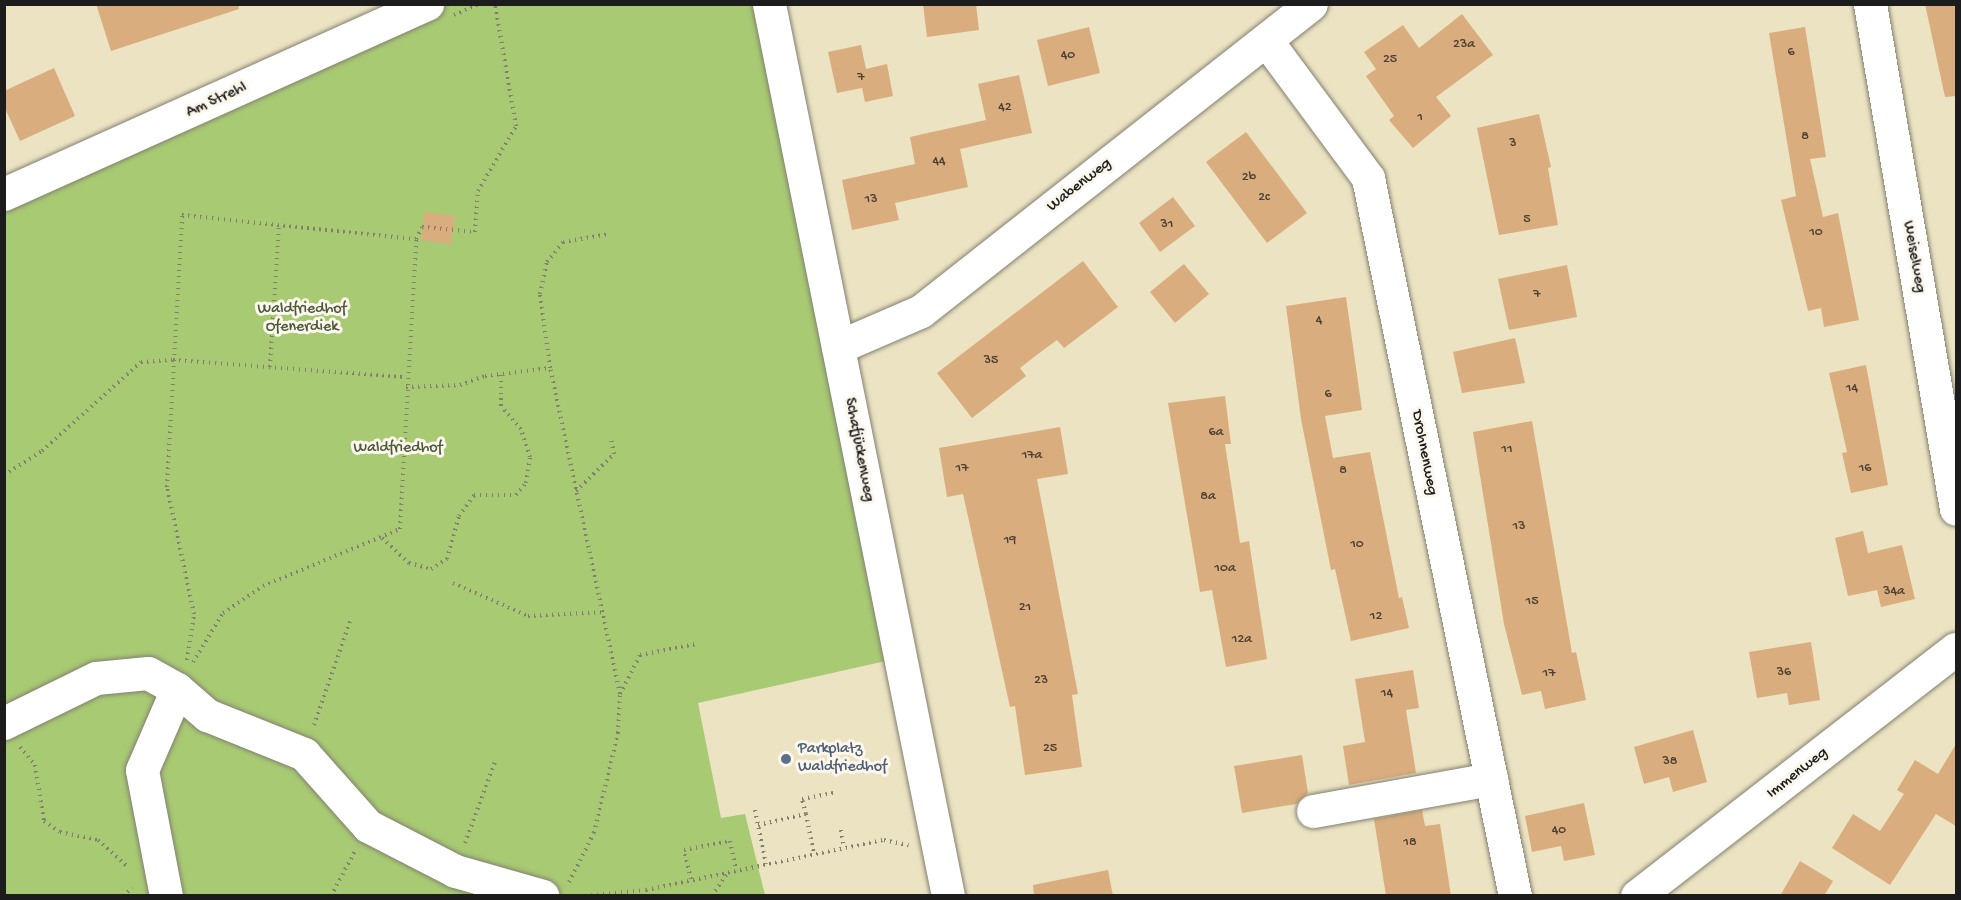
<!DOCTYPE html>
<html>
<head>
<meta charset="utf-8">
<style>
	body { margin:0 }
	#map { position:relative; width:1961px; height:900px; overflow:hidden; background:#ece3c3; font-family:"Gochi Hand",sans-serif }
	div>[style] { position:absolute }
	[style*='--x'] { left:calc(var(--x)*1px); top:calc(var(--y)*1px); width:calc(var(--w)*1px); rotate:calc(var(--a)*1deg) }
	.green>* { inset:0; background:#a7ca73 }
	.building>* { inset:0; background:#d9ad7d }
	.path>* { height:4px; margin-top:-2px; transform-origin:0; background:repeating-linear-gradient(90deg,#848070 0 1.5px,transparent 0 6px) }
	.roads { filter:drop-shadow(0 0 2px #848070) drop-shadow(0 0 2px #848070) }
	.minor>* { height:33px; margin:-16.5px; padding:0 16.5px; transform-origin:16.5px; border-radius:16.5px; background:#fff }
	.dots>* { width:16px; height:16px; translate:-50% -50%; box-sizing:border-box; border:3px solid #fbf7ec; border-radius:50% }
	span { translate:-50% -50%; white-space:nowrap; text-align:center; line-height:1.15; -webkit-text-stroke:6px #fbf7ec; paint-order:stroke }
	.number-label { font-size:14px; color:#4b4034 }
	.number-label span { -webkit-text-stroke-width:0 }
	.street-label { font-size:16px; color:#1c1c1c }
	.park-label { font-size:16px; color:#4d593a }
	.service-label { font-size:16px; color:#4e5e75 }
	.left { translate:0 -50%; text-align:left }
	.frame { position:absolute; inset:0; border:6px solid #1c1c1c; pointer-events:none }
</style>
</head>
<body>
<div id="map">
	<div class="green">
		<i style="clip-path:polygon(427px 5px,769px 5px,899px 658px,698px 703px,721px 818px,745px 814px,765px 895px,5px 896px,5px 194px)"></i>
	</div>
	<div class="building">
		<i style="clip-path:polygon(96px 4px,238px 4px,239px 9px,111px 51px)"></i>
		<i style="clip-path:polygon(923px 4px,976px 4px,979px 30px,927px 37px)"></i>
		<i style="clip-path:polygon(1925px 4px,1956px 4px,1956px 96px,1945px 97px)"></i>
		<i style="clip-path:polygon(1462px 14px,1493px 55px,1436px 97px,1451px 116px,1413px 148px,1389px 120px,1394px 116px,1366px 76px,1376px 69px,1364px 52px,1403px 25px,1419px 48px)"></i>
		<i style="clip-path:polygon(1089px 27px,1100px 73px,1048px 86px,1037px 40px)"></i>
		<i style="clip-path:polygon(1805px 27px,1826px 157px,1810px 159px,1823px 217px,1838px 213px,1859px 320px,1824px 327px,1821px 308px,1808px 311px,1781px 200px,1796px 196px,1769px 33px)"></i>
		<i style="clip-path:polygon(861px 45px,866px 69px,887px 64px,893px 96px,865px 102px,862px 88px,837px 93px,828px 52px)"></i>
		<i style="clip-path:polygon(54px 68px,75px 116px,20px 141px,4px 106px,4px 91px)"></i>
		<i style="clip-path:polygon(1019px 75px,1032px 133px,960px 149px,968px 187px,895px 203px,899px 220px,852px 230px,842px 180px,915px 164px,910px 137px,986px 120px,978px 84px)"></i>
		<i style="clip-path:polygon(1539px 114px,1551px 167px,1548px 168px,1558px 225px,1499px 235px,1477px 128px)"></i>
		<i style="clip-path:polygon(1246px 132px,1307px 213px,1267px 243px,1206px 162px)"></i>
		<i style="clip-path:polygon(1173px 197px,1195px 226px,1160px 252px,1139px 223px)"></i>
		<i style="clip-path:polygon(425px 212px,455px 216px,451px 244px,421px 240px)"></i>
		<i style="clip-path:polygon(1083px 261px,1118px 307px,1064px 348px,1057px 340px,1038px 354px,1020px 368px,1026px 376px,972px 418px,937px 373px)"></i>
		<i style="clip-path:polygon(1184px 264px,1209px 294px,1175px 323px,1150px 292px)"></i>
		<i style="clip-path:polygon(1567px 265px,1577px 317px,1509px 330px,1498px 279px)"></i>
		<i style="clip-path:polygon(1346px 297px,1362px 410px,1325px 416px,1333px 458px,1370px 452px,1399px 598px,1402px 597px,1409px 628px,1351px 641px,1335px 569px,1331px 570px,1301px 419px,1286px 306px)"></i>
		<i style="clip-path:polygon(1515px 338px,1525px 383px,1462px 393px,1453px 352px)"></i>
		<i style="clip-path:polygon(1866px 365px,1888px 485px,1851px 493px,1842px 453px,1847px 452px,1829px 373px)"></i>
		<i style="clip-path:polygon(1225px 396px,1231px 444px,1225px 444px,1240px 543px,1249px 541px,1267px 659px,1226px 667px,1212px 590px,1200px 592px,1168px 403px)"></i>
		<i style="clip-path:polygon(1532px 421px,1572px 653px,1576px 652px,1586px 700px,1545px 709px,1541px 691px,1522px 695px,1504px 624px,1473px 432px)"></i>
		<i style="clip-path:polygon(1060px 427px,1068px 474px,1037px 479px,1078px 694px,1072px 695px,1082px 767px,1025px 775px,1015px 706px,1010px 707px,963px 494px,947px 497px,939px 448px)"></i>
		<i style="clip-path:polygon(1863px 531px,1868px 553px,1902px 545px,1915px 599px,1881px 607px,1877px 590px,1848px 596px,1835px 538px)"></i>
		<i style="clip-path:polygon(1811px 642px,1820px 700px,1789px 705px,1787px 693px,1757px 698px,1749px 652px)"></i>
		<i style="clip-path:polygon(1413px 670px,1419px 708px,1406px 710px,1416px 773px,1349px 785px,1343px 746px,1365px 742px,1355px 679px)"></i>
		<i style="clip-path:polygon(1693px 730px,1707px 782px,1673px 792px,1669px 777px,1644px 784px,1634px 747px)"></i>
		<i style="clip-path:polygon(1956px 744px,1956px 826px,1936px 814px,1890px 885px,1832px 848px,1853px 814px,1880px 831px,1904px 794px,1897px 790px,1915px 760px,1938px 774px)"></i>
		<i style="clip-path:polygon(1302px 755px,1308px 793px,1296px 804px,1242px 813px,1234px 766px)"></i>
		<i style="clip-path:polygon(1584px 803px,1595px 855px,1564px 861px,1561px 846px,1532px 852px,1525px 816px)"></i>
		<i style="clip-path:polygon(1422px 810px,1425px 826px,1440px 824px,1451px 896px,1386px 896px,1374px 819px)"></i>
		<i style="clip-path:polygon(1800px 861px,1833px 881px,1824px 896px,1780px 896px)"></i>
		<i style="clip-path:polygon(1108px 870px,1113px 896px,1034px 896px,1033px 885px)"></i>
	</div>
	<div class="path">
		<i style="--x:454;--y:15;--w:27;--a:-24"></i>
		<i style="--x:270;--y:367;--w:144;--a:-86.4"></i>
		<i style="--x:406;--y:387;--w:54;--a:-2.1"></i>
		<i style="--x:460;--y:385;--w:27;--a:-20"></i>
		<i style="--x:485;--y:376;--w:65;--a:-7"></i>
		<i style="--x:4;--y:475;--w:45;--a:-32.3"></i>
		<i style="--x:42;--y:451;--w:133;--a:-42"></i>
		<i style="--x:141;--y:362;--w:32;--a:-4"></i>
		<i style="--x:173;--y:360;--w:233;--a:4.2"></i>
		<i style="--x:576;--y:491;--w:53;--a:-44.2"></i>
		<i style="--x:614;--y:454;--w:16;--a:-101"></i>
		<i style="--x:382;--y:538;--w:37;--a:43"></i>
		<i style="--x:409;--y:563;--w:23;--a:15"></i>
		<i style="--x:431;--y:569;--w:19;--a:-32"></i>
		<i style="--x:447;--y:559;--w:45;--a:-74.4"></i>
		<i style="--x:459;--y:516;--w:26;--a:-54"></i>
		<i style="--x:474;--y:495;--w:42;--a:0"></i>
		<i style="--x:516;--y:495;--w:16;--a:-50"></i>
		<i style="--x:526;--y:483;--w:26;--a:-81"></i>
		<i style="--x:530;--y:457;--w:29;--a:-108"></i>
		<i style="--x:521;--y:429;--w:30;--a:-131"></i>
		<i style="--x:501;--y:406;--w:33;--a:-90"></i>
		<i style="--x:453;--y:583;--w:82;--a:23.7"></i>
		<i style="--x:528;--y:616;--w:75;--a:-3.1"></i>
		<i style="--x:187;--y:660;--w:47;--a:-81.3"></i>
		<i style="--x:194;--y:614;--w:130;--a:-102"></i>
		<i style="--x:167;--y:487;--w:272;--a:-86.8"></i>
		<i style="--x:182;--y:215;--w:235;--a:5.9"></i>
		<i style="--x:193;--y:662;--w:57;--a:-58.5"></i>
		<i style="--x:223;--y:613;--w:48;--a:-34"></i>
		<i style="--x:263;--y:586;--w:148;--a:-22.6"></i>
		<i style="--x:400;--y:529;--w:290;--a:-86.8"></i>
		<i style="--x:416;--y:239;--w:13;--a:-63"></i>
		<i style="--x:422;--y:227;--w:53;--a:5.4"></i>
		<i style="--x:475;--y:232;--w:41;--a:-85.8"></i>
		<i style="--x:478;--y:191;--w:75;--a:-59.7"></i>
		<i style="--x:516;--y:126;--w:124;--a:-99.8"></i>
		<i style="--x:620;--y:694;--w:44;--a:-62.9"></i>
		<i style="--x:640;--y:655;--w:57;--a:-11.1"></i>
		<i style="--x:314;--y:725;--w:110;--a:-70.9"></i>
		<i style="--x:20;--y:747;--w:23;--a:50"></i>
		<i style="--x:35;--y:765;--w:57;--a:80.9"></i>
		<i style="--x:44;--y:821;--w:19;--a:35"></i>
		<i style="--x:60;--y:832;--w:39;--a:12"></i>
		<i style="--x:98;--y:840;--w:40;--a:42"></i>
		<i style="--x:755;--y:810;--w:55;--a:78.5"></i>
		<i style="--x:806;--y:814;--w:16;--a:-105"></i>
		<i style="--x:802;--y:799;--w:32;--a:-11"></i>
		<i style="--x:758;--y:825;--w:49;--a:-12.9"></i>
		<i style="--x:806;--y:814;--w:41;--a:78.7"></i>
		<i style="--x:841;--y:830;--w:18;--a:81"></i>
		<i style="--x:465;--y:843;--w:86;--a:-69.7"></i>
		<i style="--x:691;--y:879;--w:30;--a:-104"></i>
		<i style="--x:684;--y:850;--w:47;--a:-11.1"></i>
		<i style="--x:730;--y:841;--w:30;--a:78"></i>
		<i style="--x:569;--y:882;--w:55;--a:-63"></i>
		<i style="--x:594;--y:833;--w:103;--a:-76.5"></i>
		<i style="--x:618;--y:733;--w:39;--a:-87"></i>
		<i style="--x:620;--y:694;--w:333;--a:-102.1"></i>
		<i style="--x:550;--y:368;--w:75;--a:-97.7"></i>
		<i style="--x:540;--y:294;--w:33;--a:-78"></i>
		<i style="--x:547;--y:262;--w:26;--a:-51"></i>
		<i style="--x:563;--y:242;--w:47;--a:-9.9"></i>
		<i style="--x:123;--y:896;--w:12;--a:-42"></i>
		<i style="--x:331;--y:896;--w:51;--a:-61.9"></i>
		<i style="--x:585;--y:896;--w:61;--a:-5.6"></i>
		<i style="--x:646;--y:890;--w:243;--a:-11.9"></i>
		<i style="--x:884;--y:840;--w:25;--a:12"></i>
		<i style="--x:712;--y:896;--w:29;--a:-56"></i>
	</div>
	<div class="roads">
		<div class="minor">
			<i style="--x:769;--y:4;--w:910;--a:78.65"></i>
			<i style="--x:1870;--y:4;--w:512;--a:80.34"></i>
			<i style="--x:1266;--y:40;--w:172;--a:53.5"></i>
			<i style="--x:1368;--y:178;--w:733;--a:78.43"></i>
			<i style="--x:4;--y:194;--w:464;--a:-24.2"></i>
			<i style="--x:838;--y:347;--w:90;--a:-23.4"></i>
			<i style="--x:921;--y:311;--w:496;--a:-38.2"></i>
			<i style="--x:4;--y:723;--w:102;--a:-26.1"></i>
			<i style="--x:96;--y:678;--w:52;--a:-5.5"></i>
			<i style="--x:148;--y:673;--w:33;--a:29"></i>
			<i style="--x:177;--y:689;--w:40;--a:41"></i>
			<i style="--x:207;--y:715;--w:105;--a:21.9"></i>
			<i style="--x:304;--y:754;--w:96;--a:48.4"></i>
			<i style="--x:368;--y:826;--w:98;--a:27.3"></i>
			<i style="--x:455;--y:871;--w:91;--a:15.9"></i>
			<i style="--x:1313;--y:811;--w:181;--a:-10.2"></i>
			<i style="--x:166;--y:896;--w:128;--a:-100.8"></i>
			<i style="--x:142;--y:770;--w:88;--a:-66.6"></i>
			<i style="--x:1637;--y:896;--w:403;--a:-37.8"></i>
		</div>
	</div>
	<div class="dots">
		<i style="left:786px;top:759px;background:#5c6f8a"></i>
	</div>
	<div class="number-label">
		<span style="left:1464px;top:45px">23a</span>
		<span style="left:1791px;top:53px">6</span>
		<span style="left:1068px;top:56px">40</span>
		<span style="left:1390px;top:60px">25</span>
		<span style="left:861px;top:78px">7</span>
		<span style="left:1005px;top:108px">42</span>
		<span style="left:1420px;top:118px">1</span>
		<span style="left:1805px;top:137px">8</span>
		<span style="left:1513px;top:144px">3</span>
		<span style="left:939px;top:162px">44</span>
		<span style="left:1249px;top:178px">2b</span>
		<span style="left:1264px;top:198px">2c</span>
		<span style="left:871px;top:200px">13</span>
		<span style="left:1527px;top:220px">5</span>
		<span style="left:1167px;top:225px">31</span>
		<span style="left:1816px;top:233px">10</span>
		<span style="left:1537px;top:295px">7</span>
		<span style="left:1319px;top:321px">4</span>
		<span style="left:991px;top:361px">35</span>
		<span style="left:1852px;top:389px">14</span>
		<span style="left:1328px;top:395px">6</span>
		<span style="left:1216px;top:433px">6a</span>
		<span style="left:1507px;top:450px">11</span>
		<span style="left:1032px;top:456px">17a</span>
		<span style="left:962px;top:469px">17</span>
		<span style="left:1865px;top:469px">16</span>
		<span style="left:1343px;top:471px">8</span>
		<span style="left:1208px;top:497px">8a</span>
		<span style="left:1519px;top:527px">13</span>
		<span style="left:1010px;top:541px">19</span>
		<span style="left:1357px;top:545px">10</span>
		<span style="left:1225px;top:569px">10a</span>
		<span style="left:1894px;top:592px">34a</span>
		<span style="left:1532px;top:602px">15</span>
		<span style="left:1025px;top:608px">21</span>
		<span style="left:1376px;top:617px">12</span>
		<span style="left:1242px;top:640px">12a</span>
		<span style="left:1784px;top:673px">36</span>
		<span style="left:1549px;top:674px">17</span>
		<span style="left:1041px;top:681px">23</span>
		<span style="left:1387px;top:694px">14</span>
		<span style="left:1050px;top:749px">25</span>
		<span style="left:1670px;top:762px">38</span>
		<span style="left:1559px;top:831px">40</span>
		<span style="left:1410px;top:843px">18</span>
	</div>
	<div class="street-label">
		<span style="left:217px;top:101px;rotate:-25deg">Am Strehl</span>
		<span style="left:1080px;top:186px;rotate:-38deg">Wabenweg</span>
		<span style="left:1913px;top:257px;rotate:80deg">Weiselweg</span>
		<span style="left:858px;top:450px;rotate:79deg">Schafjückenweg</span>
		<span style="left:1423px;top:453px;rotate:79deg">Drohnenweg</span>
		<span style="left:1798px;top:774px;rotate:-38deg">Immenweg</span>
	</div>
	<div class="park-label">
		<span style="left:302px;top:319px">Waldfriedhof<br>Ofenerdiek</span>
		<span style="left:398px;top:449px">Waldfriedhof</span>
	</div>
	<div class="service-label">
		<span class="left" style="left:798px;top:759px">Parkplatz<br>Waldfriedhof</span>
	</div>
	<div class="frame"></div>
</div>
</body>
</html>
